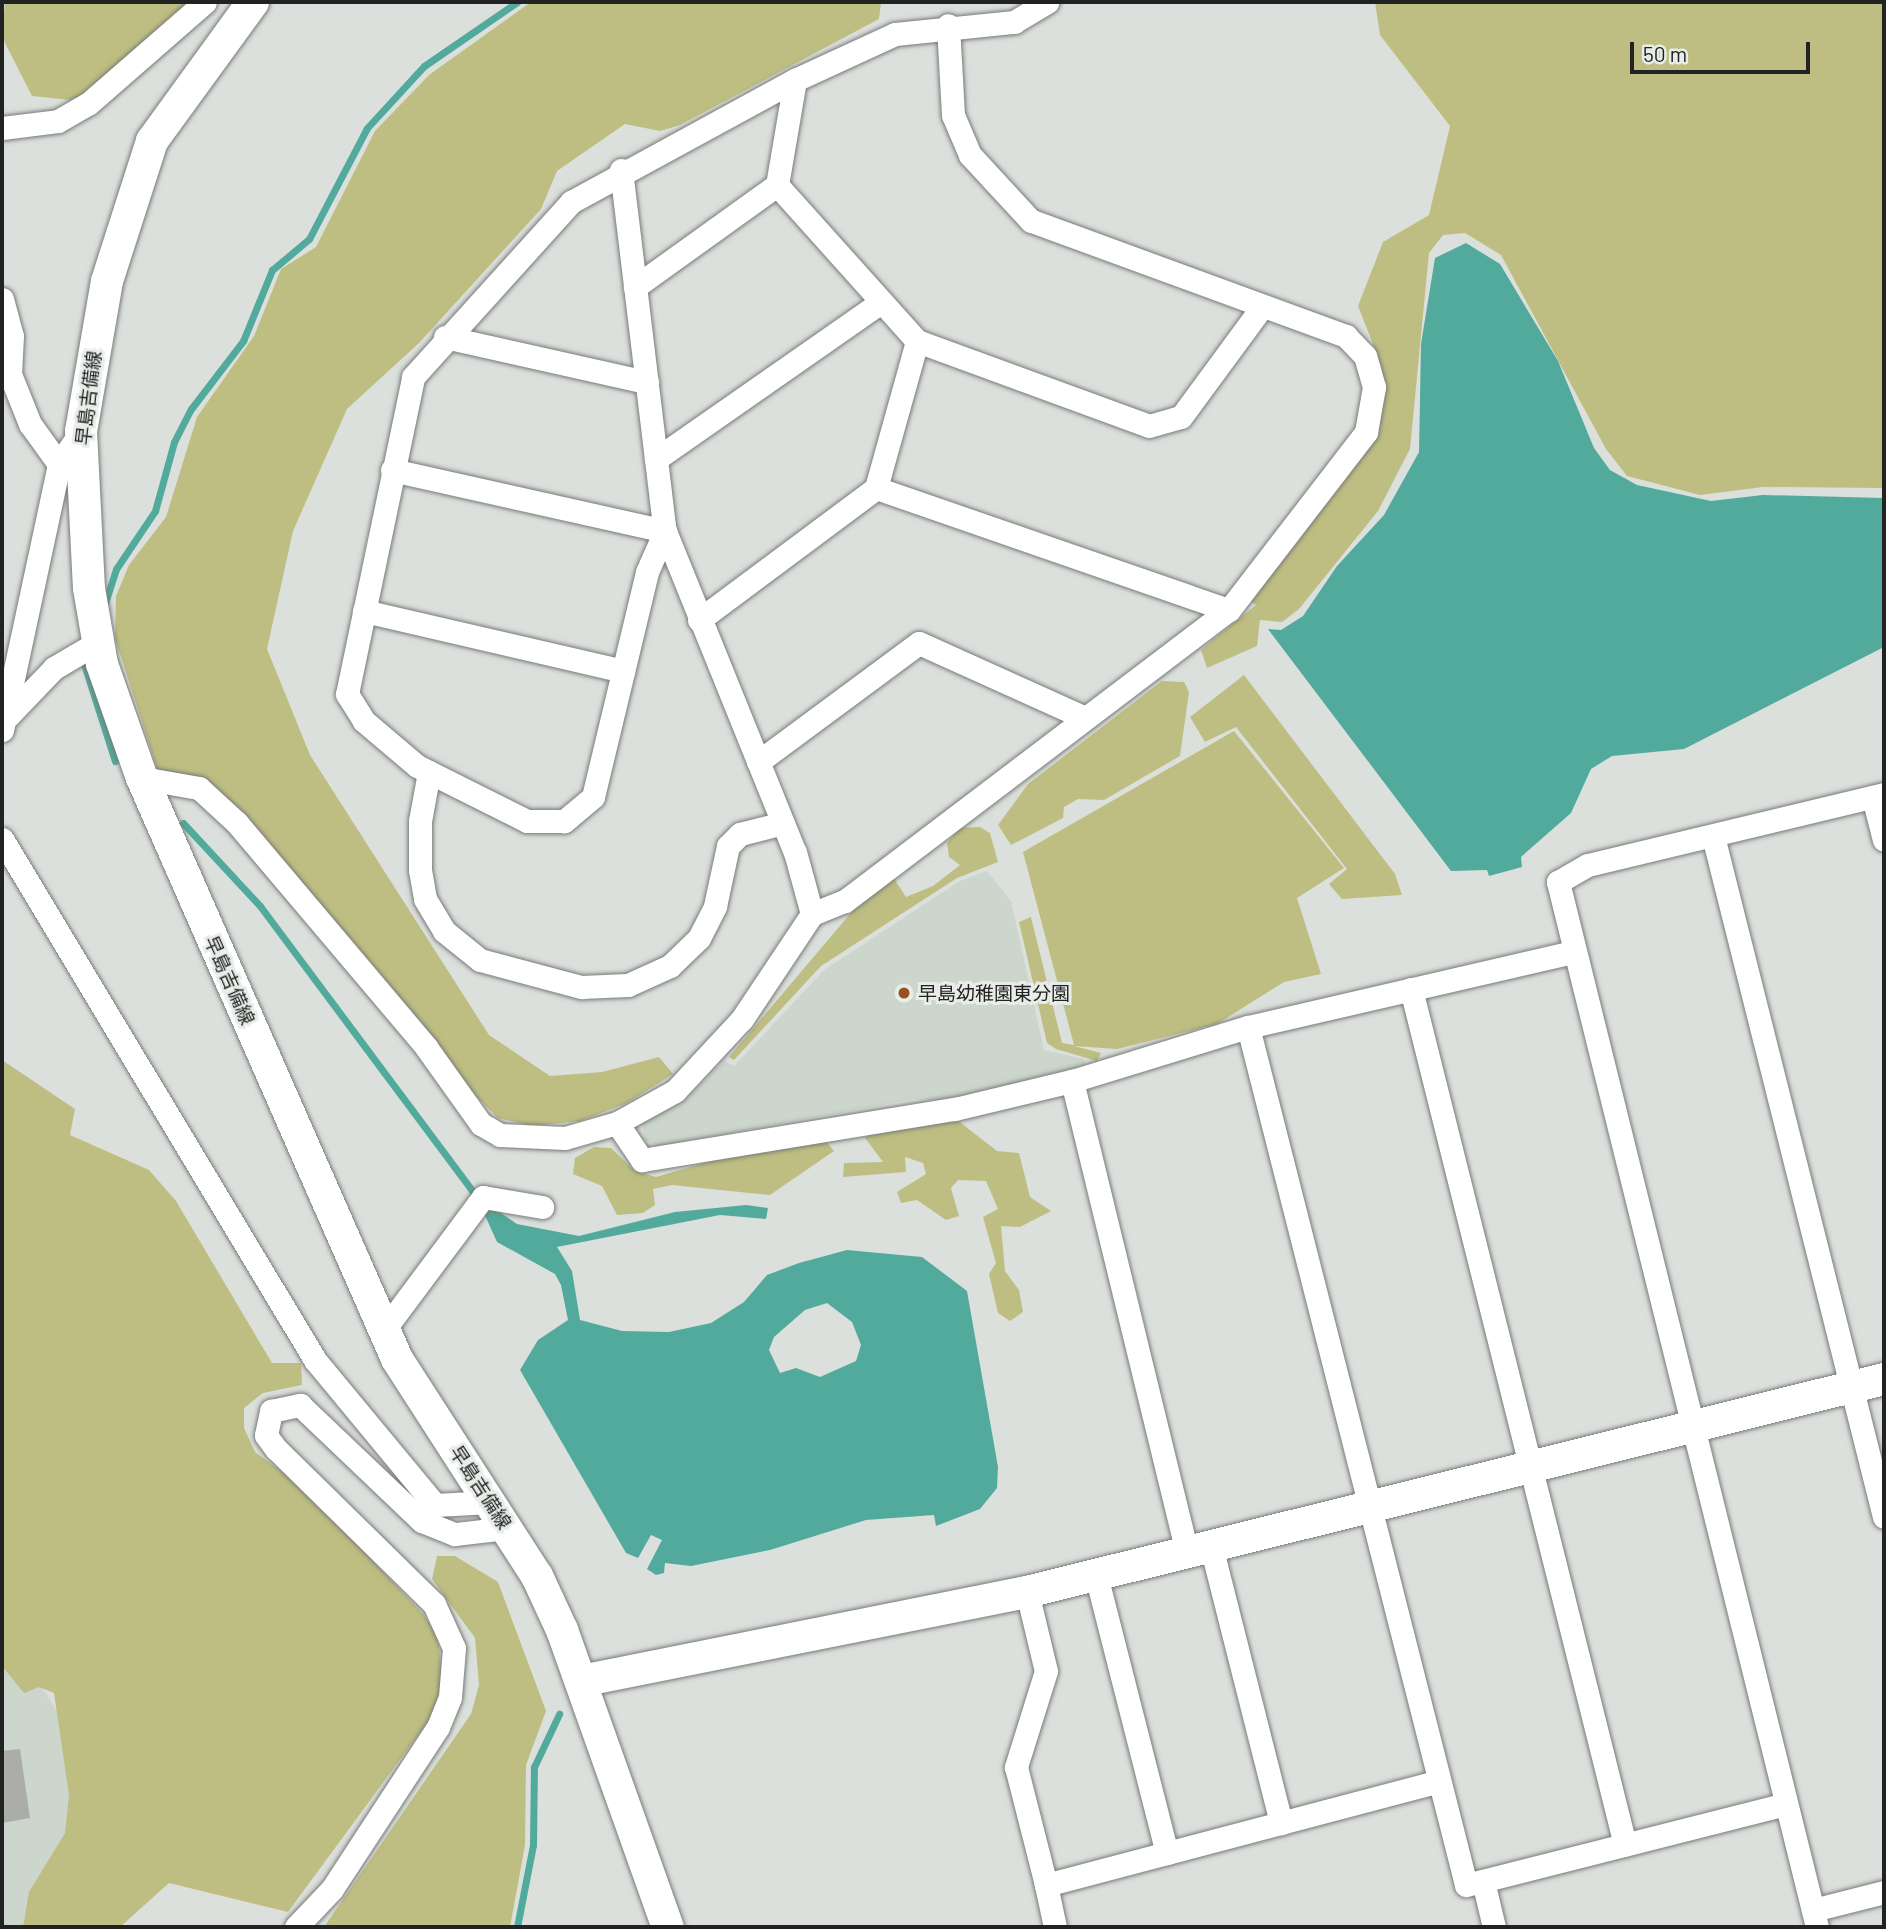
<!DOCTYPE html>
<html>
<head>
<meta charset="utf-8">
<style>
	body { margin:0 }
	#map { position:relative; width:1886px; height:1929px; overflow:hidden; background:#dce0dc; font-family:Barlow,"Noto Sans JP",sans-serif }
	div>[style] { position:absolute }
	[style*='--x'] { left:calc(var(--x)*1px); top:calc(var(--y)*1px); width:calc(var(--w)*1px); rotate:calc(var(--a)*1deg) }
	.built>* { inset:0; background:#ccd6cc }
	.green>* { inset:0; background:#bfbe82 }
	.water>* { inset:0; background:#52aa9c }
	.stream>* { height:7px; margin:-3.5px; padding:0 3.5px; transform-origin:3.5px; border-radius:3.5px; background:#52aa9c }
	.building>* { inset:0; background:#abada8 }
	.roads { filter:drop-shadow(0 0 2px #787b78) drop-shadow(0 0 2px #787b78) }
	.street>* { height:23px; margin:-11.5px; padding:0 11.5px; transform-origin:11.5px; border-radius:11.5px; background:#fff }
	.secondary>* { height:32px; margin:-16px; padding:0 16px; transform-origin:16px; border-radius:16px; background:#fff }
	.dots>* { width:19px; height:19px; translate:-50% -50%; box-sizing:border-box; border:4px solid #e9ede9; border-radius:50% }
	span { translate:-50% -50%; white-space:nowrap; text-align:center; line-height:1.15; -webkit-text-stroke:6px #e9ede9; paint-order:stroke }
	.street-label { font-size:19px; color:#212221 }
	.poi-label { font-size:19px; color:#212221 }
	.left { translate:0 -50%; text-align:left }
	.frame { position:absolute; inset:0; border:4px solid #212221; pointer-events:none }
	.scale { position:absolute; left:1630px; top:42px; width:180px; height:32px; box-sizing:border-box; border:4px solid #212221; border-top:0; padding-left:9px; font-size:21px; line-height:24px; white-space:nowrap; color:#212221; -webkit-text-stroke:5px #e9ede9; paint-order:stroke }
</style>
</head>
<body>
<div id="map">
	<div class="built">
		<i style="clip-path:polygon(987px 871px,1011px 901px,1044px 1050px,1084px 1059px,1086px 1066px,950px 1101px,915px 1099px,658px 1146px,645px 1140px,642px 1122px,687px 1098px,724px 1061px,734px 1066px,824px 970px,960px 881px)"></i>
		<i style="clip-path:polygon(2px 1626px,75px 1739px,71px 1846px,46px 1927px,2px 1927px)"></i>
	</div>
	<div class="green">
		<i style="clip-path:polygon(5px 2px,194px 2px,91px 91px,70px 100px,32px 96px,2px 37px)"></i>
		<i style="clip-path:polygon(531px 2px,881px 2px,879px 19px,680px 125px,660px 131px,625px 124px,557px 171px,541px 209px,419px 343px,347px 409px,293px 531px,267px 649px,310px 755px,489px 1035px,550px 1076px,602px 1072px,659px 1057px,673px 1074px,627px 1103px,580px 1121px,532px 1126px,498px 1118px,463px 1083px,243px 812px,201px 777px,158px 771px,115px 638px,116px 596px,129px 565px,166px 517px,197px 417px,254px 336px,281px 269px,316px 247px,375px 131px,429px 75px)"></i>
		<i style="clip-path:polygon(1375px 2px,1884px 2px,1884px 488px,1763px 487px,1700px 495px,1627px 476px,1606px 449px,1501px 255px,1465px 233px,1443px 235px,1429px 253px,1410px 449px,1378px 511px,1299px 609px,1282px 622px,1260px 620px,1257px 646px,1207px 668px,1201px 650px,1256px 605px,1247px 599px,1380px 430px,1382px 367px,1358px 306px,1383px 242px,1429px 215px,1450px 126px,1380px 35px)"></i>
		<i style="clip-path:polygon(1244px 675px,1395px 874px,1402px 895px,1342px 899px,1329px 884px,1347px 869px,1236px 727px,1205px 742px,1190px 717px)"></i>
		<i style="clip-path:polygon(1162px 681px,1184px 682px,1189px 692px,1180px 756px,1104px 800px,1078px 799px,1064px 807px,1063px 818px,1011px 845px,998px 825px,1028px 784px)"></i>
		<i style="clip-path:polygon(1234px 731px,1344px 868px,1297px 898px,1321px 974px,1284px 982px,1217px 1024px,1117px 1049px,1074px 1046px,1101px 1053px,1097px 1061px,1056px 1049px,1047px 1043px,1019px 922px,1031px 917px,1062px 1043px,1074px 1045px,1023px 852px)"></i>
		<i style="clip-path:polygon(980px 827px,990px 833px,998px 862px,957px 878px,821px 966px,734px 1060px,729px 1057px,855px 908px,893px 877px,906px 897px,933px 886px,960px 865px,949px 857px,947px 843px,960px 828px)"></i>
		<i style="clip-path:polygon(2px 1060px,75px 1109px,70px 1135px,149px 1170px,176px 1201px,272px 1363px,301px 1363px,302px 1385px,263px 1393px,244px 1408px,244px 1428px,255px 1452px,304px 1488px,424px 1615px,438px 1638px,443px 1684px,432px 1716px,288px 1912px,169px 1883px,120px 1927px,23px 1927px,29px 1892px,65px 1833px,69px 1795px,54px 1693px,39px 1687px,24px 1693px,2px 1666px)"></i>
		<i style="clip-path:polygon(952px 1116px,997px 1151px,1019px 1153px,1030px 1197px,1051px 1211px,1020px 1227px,1001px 1226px,1005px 1271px,1019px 1290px,1023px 1312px,1010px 1321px,998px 1313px,989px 1274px,996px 1263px,983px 1217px,998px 1209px,986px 1181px,958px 1180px,951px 1188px,959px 1216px,946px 1220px,917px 1200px,901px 1203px,897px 1192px,926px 1174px,923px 1163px,905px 1157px,906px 1172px,843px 1177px,844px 1163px,883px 1162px,865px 1138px,878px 1127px)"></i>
		<i style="clip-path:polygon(826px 1141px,834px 1151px,770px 1195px,672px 1185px,653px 1189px,655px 1205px,643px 1213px,617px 1215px,602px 1186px,573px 1174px,575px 1158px,594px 1147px,611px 1148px,635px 1171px,656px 1177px,725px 1157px)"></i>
		<i style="clip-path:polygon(437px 1556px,455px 1556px,498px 1582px,546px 1711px,526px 1765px,525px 1845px,510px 1927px,324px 1927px,471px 1714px,479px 1685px,475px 1638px,432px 1579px)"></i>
	</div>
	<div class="water">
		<i style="clip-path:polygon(1466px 243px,1500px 264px,1558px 361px,1594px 448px,1610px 470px,1637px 485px,1711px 501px,1763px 495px,1884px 498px,1884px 647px,1684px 749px,1612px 756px,1591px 769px,1571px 813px,1521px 857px,1522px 867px,1489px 876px,1487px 870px,1451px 871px,1268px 629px,1281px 630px,1303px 616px,1337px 566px,1384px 515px,1419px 452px,1421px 344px,1435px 258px)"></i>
		<i style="clip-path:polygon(evenodd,746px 1205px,768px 1208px,766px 1219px,720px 1215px,557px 1247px,572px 1271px,580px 1320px,622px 1331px,669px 1332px,711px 1323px,744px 1302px,767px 1275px,799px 1263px,847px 1250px,922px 1257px,967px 1291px,998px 1467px,997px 1488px,980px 1509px,936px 1526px,934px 1515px,866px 1520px,770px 1550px,691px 1566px,665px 1563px,664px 1573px,656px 1575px,647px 1569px,662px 1540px,651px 1535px,638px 1558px,626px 1553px,520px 1370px,538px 1340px,568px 1320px,561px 1285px,555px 1274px,497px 1242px,483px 1211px,491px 1206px,517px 1224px,579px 1236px,675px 1212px,746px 1205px,827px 1303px,852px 1322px,861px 1345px,856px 1361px,820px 1377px,796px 1368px,780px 1373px,769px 1350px,774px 1337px,805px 1310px,827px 1303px)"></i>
	</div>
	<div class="stream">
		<i style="--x:105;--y:603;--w:36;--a:-72"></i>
		<i style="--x:116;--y:569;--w:70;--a:-56.1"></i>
		<i style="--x:155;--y:511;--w:72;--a:-74.6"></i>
		<i style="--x:174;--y:442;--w:37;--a:-63"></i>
		<i style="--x:191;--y:409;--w:86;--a:-52.6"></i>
		<i style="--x:243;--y:341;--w:77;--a:-67.8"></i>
		<i style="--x:272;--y:270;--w:48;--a:-40"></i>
		<i style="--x:309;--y:239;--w:125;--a:-62.4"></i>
		<i style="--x:367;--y:128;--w:84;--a:-47.4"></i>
		<i style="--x:424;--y:66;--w:113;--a:-34.5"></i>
		<i style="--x:84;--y:664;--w:102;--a:72.3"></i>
		<i style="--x:183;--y:823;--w:113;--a:47.1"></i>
		<i style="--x:260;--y:906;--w:365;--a:53.3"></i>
		<i style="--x:517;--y:1927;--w:84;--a:-79"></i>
		<i style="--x:533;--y:1845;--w:78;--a:-89.3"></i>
		<i style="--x:534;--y:1767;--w:59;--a:-64.7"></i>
	</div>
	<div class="building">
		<i style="clip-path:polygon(20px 1749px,30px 1818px,2px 1823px,2px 1751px)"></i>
	</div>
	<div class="roads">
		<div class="street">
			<i style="--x:795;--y:80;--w:107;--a:99.7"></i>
			<i style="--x:777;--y:185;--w:210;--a:48.1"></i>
			<i style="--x:917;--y:341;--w:247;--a:20.1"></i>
			<i style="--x:1149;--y:426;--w:33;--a:-16"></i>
			<i style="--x:1181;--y:417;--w:135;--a:-53.7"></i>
			<i style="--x:2;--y:128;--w:56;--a:-7.1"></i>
			<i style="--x:58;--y:121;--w:34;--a:-30"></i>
			<i style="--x:88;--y:104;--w:155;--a:-41.1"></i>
			<i style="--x:621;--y:170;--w:364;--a:83.1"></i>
			<i style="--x:665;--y:531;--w:346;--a:68"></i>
			<i style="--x:795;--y:852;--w:64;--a:74.7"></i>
			<i style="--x:635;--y:287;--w:175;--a:-35.7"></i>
			<i style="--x:2;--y:299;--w:38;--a:75"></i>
			<i style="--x:12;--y:336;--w:38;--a:93"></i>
			<i style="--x:10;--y:374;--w:54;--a:68.2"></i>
			<i style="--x:30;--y:424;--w:49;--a:54.1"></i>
			<i style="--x:445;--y:337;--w:207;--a:12.6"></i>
			<i style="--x:656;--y:459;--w:274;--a:-34.9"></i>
			<i style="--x:392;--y:470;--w:280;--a:12.6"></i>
			<i style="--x:876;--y:488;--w:373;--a:19.1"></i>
			<i style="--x:665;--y:531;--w:45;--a:113.7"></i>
			<i style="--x:647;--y:572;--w:231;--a:103.5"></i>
			<i style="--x:593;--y:797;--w:38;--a:140"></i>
			<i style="--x:564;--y:821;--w:37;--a:180"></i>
			<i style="--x:527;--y:821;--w:123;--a:-153.4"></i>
			<i style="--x:417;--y:766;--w:70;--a:-139.7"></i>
			<i style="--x:364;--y:721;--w:32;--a:-122"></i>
			<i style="--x:347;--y:694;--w:324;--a:-78.2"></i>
			<i style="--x:413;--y:377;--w:236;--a:-47.9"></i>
			<i style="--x:571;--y:202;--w:255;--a:-28.6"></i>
			<i style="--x:795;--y:80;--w:110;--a:-24.7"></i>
			<i style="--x:895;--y:34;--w:120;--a:-5.8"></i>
			<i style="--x:1014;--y:22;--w:39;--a:-31"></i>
			<i style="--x:364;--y:611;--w:266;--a:13"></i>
			<i style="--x:699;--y:620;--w:221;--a:-36.7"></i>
			<i style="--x:876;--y:488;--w:153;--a:-74.4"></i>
			<i style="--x:8;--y:716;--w:66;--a:-46.2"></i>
			<i style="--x:54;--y:668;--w:51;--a:-30.6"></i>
			<i style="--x:2;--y:730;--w:272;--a:-77.9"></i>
			<i style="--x:59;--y:464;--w:40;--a:-56"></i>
			<i style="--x:758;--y:762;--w:200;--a:-36.5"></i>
			<i style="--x:919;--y:643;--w:180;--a:24.3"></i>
			<i style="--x:429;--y:772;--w:50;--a:100.4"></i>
			<i style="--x:420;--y:821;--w:49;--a:90"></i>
			<i style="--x:420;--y:870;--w:29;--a:80"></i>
			<i style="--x:425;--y:899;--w:37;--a:59"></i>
			<i style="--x:444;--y:931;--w:46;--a:38.9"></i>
			<i style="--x:480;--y:960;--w:105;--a:15"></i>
			<i style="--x:581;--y:987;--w:47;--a:-2.4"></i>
			<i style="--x:628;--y:985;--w:46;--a:-24.3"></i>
			<i style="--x:670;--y:966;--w:40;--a:-44"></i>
			<i style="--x:699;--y:938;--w:36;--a:-63"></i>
			<i style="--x:715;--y:906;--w:61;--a:-77.8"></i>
			<i style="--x:728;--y:846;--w:17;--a:-45"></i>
			<i style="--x:740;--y:834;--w:44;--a:-14.3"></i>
			<i style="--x:142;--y:778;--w:58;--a:10"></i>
			<i style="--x:199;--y:788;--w:52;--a:42.6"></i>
			<i style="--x:237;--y:823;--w:293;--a:49.8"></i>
			<i style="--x:426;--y:1047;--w:95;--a:54.5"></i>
			<i style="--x:481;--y:1124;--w:22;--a:30"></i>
			<i style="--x:500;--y:1135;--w:65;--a:2.6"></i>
			<i style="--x:565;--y:1138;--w:54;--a:-16.1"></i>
			<i style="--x:617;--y:1123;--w:66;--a:-28.9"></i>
			<i style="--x:675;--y:1091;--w:98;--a:-47.1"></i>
			<i style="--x:742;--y:1019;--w:126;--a:-56.3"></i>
			<i style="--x:812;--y:914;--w:35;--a:-22"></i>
			<i style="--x:845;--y:901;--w:482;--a:-37.2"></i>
			<i style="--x:1229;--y:610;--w:225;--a:-52.4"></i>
			<i style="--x:1366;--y:432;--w:46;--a:-79.9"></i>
			<i style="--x:1374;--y:387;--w:32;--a:-106"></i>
			<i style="--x:1365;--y:356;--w:28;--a:-134"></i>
			<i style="--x:1346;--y:336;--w:335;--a:-159.9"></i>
			<i style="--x:1031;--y:221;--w:90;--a:-132.7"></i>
			<i style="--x:970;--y:155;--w:43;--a:-113"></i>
			<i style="--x:953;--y:115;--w:90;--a:-93.2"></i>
			<i style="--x:1873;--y:797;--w:44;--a:75.7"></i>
			<i style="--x:1713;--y:836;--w:702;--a:75.9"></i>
			<i style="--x:2;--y:839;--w:608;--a:59"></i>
			<i style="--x:315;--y:1360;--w:188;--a:50.4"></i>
			<i style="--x:435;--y:1505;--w:56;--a:-3.1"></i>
			<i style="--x:1411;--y:989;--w:882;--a:75.96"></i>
			<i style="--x:1248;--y:1027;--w:885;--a:75.74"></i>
			<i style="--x:1466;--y:1885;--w:327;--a:-14.2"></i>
			<i style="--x:1072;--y:1081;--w:486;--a:76.3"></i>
			<i style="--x:617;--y:1123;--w:45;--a:56"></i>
			<i style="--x:642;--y:1160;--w:317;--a:-9.3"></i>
			<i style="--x:955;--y:1109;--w:120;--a:-13.5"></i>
			<i style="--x:1072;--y:1081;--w:184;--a:-17.1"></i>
			<i style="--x:1248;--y:1027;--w:334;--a:-13"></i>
			<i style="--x:384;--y:1330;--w:166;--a:-53.3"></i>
			<i style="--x:483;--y:1197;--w:60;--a:9.6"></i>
			<i style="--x:1211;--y:1546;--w:286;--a:75.8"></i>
			<i style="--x:1096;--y:1575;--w:287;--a:75.7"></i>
			<i style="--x:1027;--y:1592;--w:81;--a:76.5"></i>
			<i style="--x:1046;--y:1671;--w:101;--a:107.4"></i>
			<i style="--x:1016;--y:1767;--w:122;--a:75.7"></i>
			<i style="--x:1046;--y:1885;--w:403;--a:-14.8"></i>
			<i style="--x:1483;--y:1881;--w:47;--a:76.6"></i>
			<i style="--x:1046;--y:1885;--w:43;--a:77.9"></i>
			<i style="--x:1813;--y:1910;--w:73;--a:-14.2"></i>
			<i style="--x:296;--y:1927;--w:52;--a:-46.5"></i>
			<i style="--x:332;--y:1889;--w:194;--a:-56.8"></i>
			<i style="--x:438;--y:1727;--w:32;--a:-68"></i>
			<i style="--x:450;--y:1697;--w:49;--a:-85.3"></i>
			<i style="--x:454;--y:1648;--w:48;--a:-114.4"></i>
			<i style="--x:434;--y:1604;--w:221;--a:-135.5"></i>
			<i style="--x:276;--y:1449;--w:17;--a:-126"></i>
			<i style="--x:266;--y:1435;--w:25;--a:-78"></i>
			<i style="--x:271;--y:1411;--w:30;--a:-12"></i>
			<i style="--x:300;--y:1405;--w:168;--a:43.6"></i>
			<i style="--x:422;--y:1521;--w:35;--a:22"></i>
			<i style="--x:455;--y:1534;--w:53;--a:-6.5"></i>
			<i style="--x:1817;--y:1927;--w:1077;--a:-103.92"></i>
			<i style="--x:1558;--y:882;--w:34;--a:-30"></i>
			<i style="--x:1588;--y:865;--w:304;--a:-13.5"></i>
		</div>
		<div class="secondary">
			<i style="--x:253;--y:2;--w:172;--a:126"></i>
			<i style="--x:152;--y:141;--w:147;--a:107.8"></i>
			<i style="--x:107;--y:281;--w:152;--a:99.8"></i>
			<i style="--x:81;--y:431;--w:157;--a:87.1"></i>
			<i style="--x:89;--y:588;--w:77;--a:80.3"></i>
			<i style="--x:102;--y:664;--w:121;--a:70.7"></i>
			<i style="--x:142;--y:778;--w:634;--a:66.3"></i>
			<i style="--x:397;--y:1359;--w:258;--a:57.2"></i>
			<i style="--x:537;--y:1576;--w:60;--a:65.2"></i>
			<i style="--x:562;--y:1630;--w:315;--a:70.4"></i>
			<i style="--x:581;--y:1681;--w:455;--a:-11.3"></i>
			<i style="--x:1027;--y:1592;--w:883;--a:-13.96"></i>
		</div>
	</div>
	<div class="dots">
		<i style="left:904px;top:993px;background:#965224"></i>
	</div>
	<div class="street-label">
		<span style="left:88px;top:398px;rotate:-83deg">早島吉備線</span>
		<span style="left:230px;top:980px;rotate:66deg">早島吉備線</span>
		<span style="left:481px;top:1487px;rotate:57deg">早島吉備線</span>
	</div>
	<div class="poi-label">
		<span class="left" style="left:918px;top:993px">早島幼稚園東分園</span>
	</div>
	<div class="frame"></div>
	<div class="scale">50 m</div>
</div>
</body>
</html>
